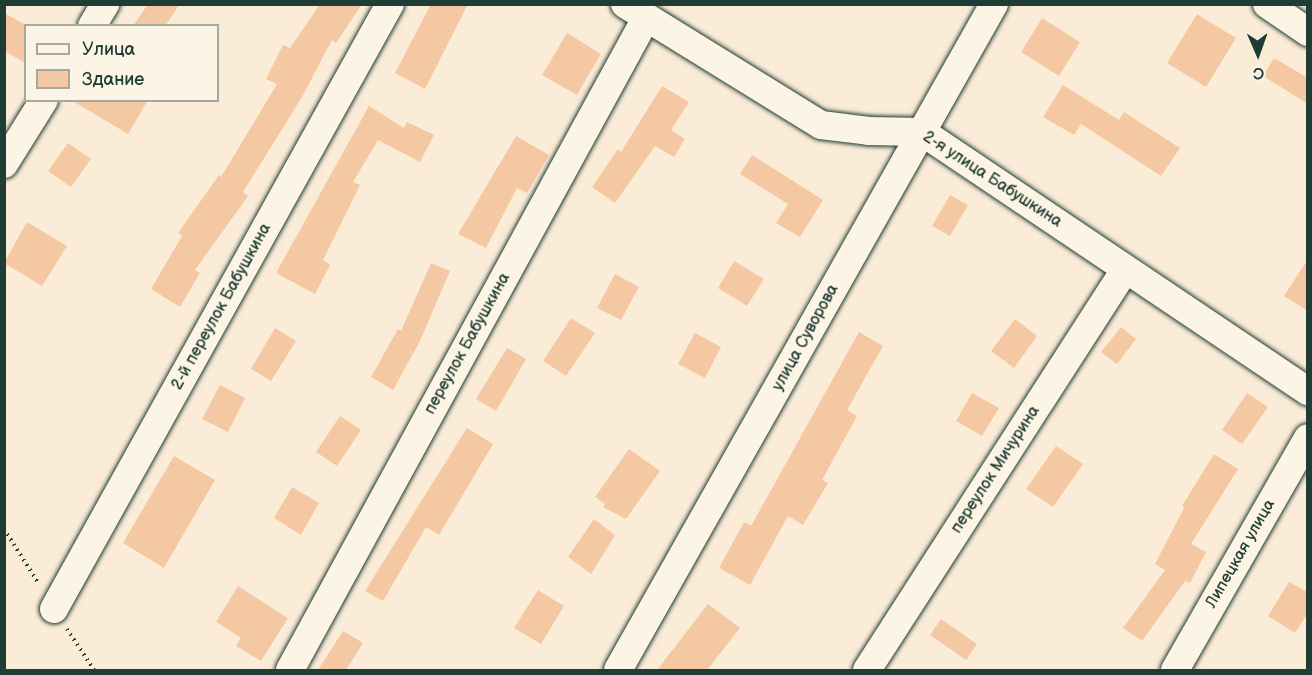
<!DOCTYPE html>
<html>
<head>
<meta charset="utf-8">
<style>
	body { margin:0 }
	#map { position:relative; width:1312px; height:675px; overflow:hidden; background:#fbecd8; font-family:"Balsamiq Sans",sans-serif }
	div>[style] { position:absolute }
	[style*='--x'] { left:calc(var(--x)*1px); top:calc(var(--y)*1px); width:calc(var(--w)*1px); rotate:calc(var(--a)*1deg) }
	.building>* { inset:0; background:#f5c8a4 }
	.path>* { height:4px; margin-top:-2px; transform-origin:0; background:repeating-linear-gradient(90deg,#1f3d34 0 1.5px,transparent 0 6px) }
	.roads { filter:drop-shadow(0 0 2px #1f3d34) drop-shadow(0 0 2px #1f3d34) }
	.street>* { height:28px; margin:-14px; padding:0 14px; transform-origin:14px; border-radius:14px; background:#fcf5e5 }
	span { translate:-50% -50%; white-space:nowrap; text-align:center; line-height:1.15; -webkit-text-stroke:4.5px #fcf5e5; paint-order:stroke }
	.street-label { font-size:16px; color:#1f3d34 }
	.frame { position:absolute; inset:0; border:6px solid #1f3d34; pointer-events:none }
	.legend { position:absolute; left:24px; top:24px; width:195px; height:78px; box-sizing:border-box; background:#fcf5e5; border:2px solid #a4ab9e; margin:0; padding:8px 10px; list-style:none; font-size:18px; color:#1f3d34 }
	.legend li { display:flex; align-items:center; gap:12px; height:30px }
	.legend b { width:30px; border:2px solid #a4ab9e }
	.north { position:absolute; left:1228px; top:24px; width:60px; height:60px; -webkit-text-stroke:4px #fcf5e5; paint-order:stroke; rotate:178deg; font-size:16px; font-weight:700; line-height:24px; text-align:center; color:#1f3d34 }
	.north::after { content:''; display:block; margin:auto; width:21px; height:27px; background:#1f3d34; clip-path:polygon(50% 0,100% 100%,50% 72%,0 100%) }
</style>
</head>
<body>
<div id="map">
	<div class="building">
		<i style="clip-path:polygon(148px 4px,180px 4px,165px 26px,133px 26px)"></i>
		<i style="clip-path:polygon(320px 4px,362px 4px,336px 43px,332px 40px,302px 97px,243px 192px,248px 196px,195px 270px,200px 273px,180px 307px,151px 289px,182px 236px,178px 233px,219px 175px,221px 177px,277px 84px,266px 79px,283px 45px,290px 48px)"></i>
		<i style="clip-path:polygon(431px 4px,468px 4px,425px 89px,395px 73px)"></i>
		<i style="clip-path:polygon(4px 13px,26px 25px,26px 63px,4px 51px)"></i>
		<i style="clip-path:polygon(1197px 14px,1236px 38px,1206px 87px,1167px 63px)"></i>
		<i style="clip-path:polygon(1042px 18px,1080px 42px,1059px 76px,1021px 52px)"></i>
		<i style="clip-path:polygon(567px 33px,601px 54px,577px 95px,542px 75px)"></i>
		<i style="clip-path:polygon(1274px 58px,1308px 78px,1308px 104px,1263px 76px)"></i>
		<i style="clip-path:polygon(1063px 85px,1119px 120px,1124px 112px,1180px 148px,1161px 176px,1081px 124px,1074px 135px,1043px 117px)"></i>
		<i style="clip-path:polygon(662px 86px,689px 102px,671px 130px,685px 139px,674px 157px,655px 146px,615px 203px,592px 187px,618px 149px,621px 152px)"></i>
		<i style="clip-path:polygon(71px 100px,148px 100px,128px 134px)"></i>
		<i style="clip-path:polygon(369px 106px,404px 128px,407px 122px,434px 135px,420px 162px,378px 140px,353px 182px,360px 185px,323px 260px,330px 265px,315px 294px,276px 273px)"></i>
		<i style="clip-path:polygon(516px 136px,549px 155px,527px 193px,517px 188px,486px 248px,458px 234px)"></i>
		<i style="clip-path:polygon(68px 143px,91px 159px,71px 187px,48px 171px)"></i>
		<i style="clip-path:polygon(752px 155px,823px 200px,800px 237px,776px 223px,788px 204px,740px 174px)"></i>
		<i style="clip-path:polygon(950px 195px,968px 205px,950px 236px,932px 226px)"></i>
		<i style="clip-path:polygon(27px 222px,67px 246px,42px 286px,4px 263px)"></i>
		<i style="clip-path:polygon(1308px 259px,1308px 311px,1284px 296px)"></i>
		<i style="clip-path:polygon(734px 261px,764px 279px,747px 306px,718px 288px)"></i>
		<i style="clip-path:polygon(431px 263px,450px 271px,420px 341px,393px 390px,371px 377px,398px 329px,401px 331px)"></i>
		<i style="clip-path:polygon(615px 274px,639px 287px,621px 320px,597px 308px)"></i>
		<i style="clip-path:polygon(571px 318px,595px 333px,566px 376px,543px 361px)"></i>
		<i style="clip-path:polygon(1015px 319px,1037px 336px,1014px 368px,991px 351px)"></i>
		<i style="clip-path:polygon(1121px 327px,1136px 339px,1117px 364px,1101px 352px)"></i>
		<i style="clip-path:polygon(275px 328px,296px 341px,271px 381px,251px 369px)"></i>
		<i style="clip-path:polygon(859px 332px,883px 346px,847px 410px,857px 416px,822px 480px,828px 483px,803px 525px,788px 516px,750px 585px,719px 568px,744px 522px,751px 526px)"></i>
		<i style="clip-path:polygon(695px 333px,721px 347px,705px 378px,678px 364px)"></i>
		<i style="clip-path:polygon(507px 348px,526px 359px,496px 411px,476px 399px)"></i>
		<i style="clip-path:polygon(220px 385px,245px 398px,228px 432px,202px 419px)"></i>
		<i style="clip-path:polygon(972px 393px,999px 408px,982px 436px,956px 421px)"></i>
		<i style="clip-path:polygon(1247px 393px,1268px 407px,1242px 444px,1222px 430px)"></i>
		<i style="clip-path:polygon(340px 416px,361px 430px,337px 466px,316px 452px)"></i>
		<i style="clip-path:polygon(467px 428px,493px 444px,439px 535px,426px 527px,383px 601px,365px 591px)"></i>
		<i style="clip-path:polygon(1056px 446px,1083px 464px,1053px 507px,1026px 489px)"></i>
		<i style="clip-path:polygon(629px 449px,660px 471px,626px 519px,603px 507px,605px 504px,595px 497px)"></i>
		<i style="clip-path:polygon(1214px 454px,1238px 469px,1191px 544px,1206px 552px,1190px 583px,1185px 581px,1142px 641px,1123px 628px,1165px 570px,1155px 564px,1184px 508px,1182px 506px)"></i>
		<i style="clip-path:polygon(174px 456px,215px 480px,164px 568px,123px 543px)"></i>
		<i style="clip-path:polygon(292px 487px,319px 503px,301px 535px,274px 518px)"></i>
		<i style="clip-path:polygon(594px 519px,615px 535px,591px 574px,568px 557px)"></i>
		<i style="clip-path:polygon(1289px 582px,1308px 592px,1308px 613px,1295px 633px,1268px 616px)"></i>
		<i style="clip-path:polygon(238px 586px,288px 618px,261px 661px,236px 646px,241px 638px,216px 622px)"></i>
		<i style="clip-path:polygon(538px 590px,564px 606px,541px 644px,514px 628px)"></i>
		<i style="clip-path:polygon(708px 604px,740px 628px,707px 670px,657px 670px)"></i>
		<i style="clip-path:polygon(941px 619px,977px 644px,966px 660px,930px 635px)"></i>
		<i style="clip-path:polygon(343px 631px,363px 643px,346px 670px,318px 670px)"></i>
	</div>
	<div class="path">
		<i style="--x:4;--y:529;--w:65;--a:57.5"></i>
		<i style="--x:67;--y:629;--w:49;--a:56.6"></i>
	</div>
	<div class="roads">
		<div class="street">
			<i style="--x:625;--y:4;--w:230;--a:31.7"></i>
			<i style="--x:821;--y:125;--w:48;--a:7.1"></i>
			<i style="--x:869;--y:131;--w:53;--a:1.1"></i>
			<i style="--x:922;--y:132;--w:465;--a:33.9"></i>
			<i style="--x:1267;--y:4;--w:50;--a:34.3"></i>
			<i style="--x:92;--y:26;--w:26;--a:-59"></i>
			<i style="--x:4;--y:164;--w:75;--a:-58"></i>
			<i style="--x:54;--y:609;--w:692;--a:-60.95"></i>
			<i style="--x:290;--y:670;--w:743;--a:-61.36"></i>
			<i style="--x:618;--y:670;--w:765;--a:-60.55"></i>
			<i style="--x:867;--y:670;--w:477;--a:-57.2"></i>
			<i style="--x:1175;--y:670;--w:267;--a:-60.2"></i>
		</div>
	</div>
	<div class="street-label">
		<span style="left:992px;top:180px;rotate:33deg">2-я улица Бабушкина</span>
		<span style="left:222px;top:307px;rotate:-61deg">2-й переулок Бабушкина</span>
		<span style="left:806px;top:338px;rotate:-61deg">улица Суворова</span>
		<span style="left:468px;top:344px;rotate:-61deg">переулок Бабушкина</span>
		<span style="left:996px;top:470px;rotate:-57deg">переулок Мичурина</span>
		<span style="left:1241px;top:554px;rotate:-60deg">Липецкая улица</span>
	</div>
	<div class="frame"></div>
	<ul class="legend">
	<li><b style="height:8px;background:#fcf5e5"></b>Улица</li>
	<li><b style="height:16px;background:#f5c8a4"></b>Здание</li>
	</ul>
	<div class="north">С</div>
</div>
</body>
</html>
